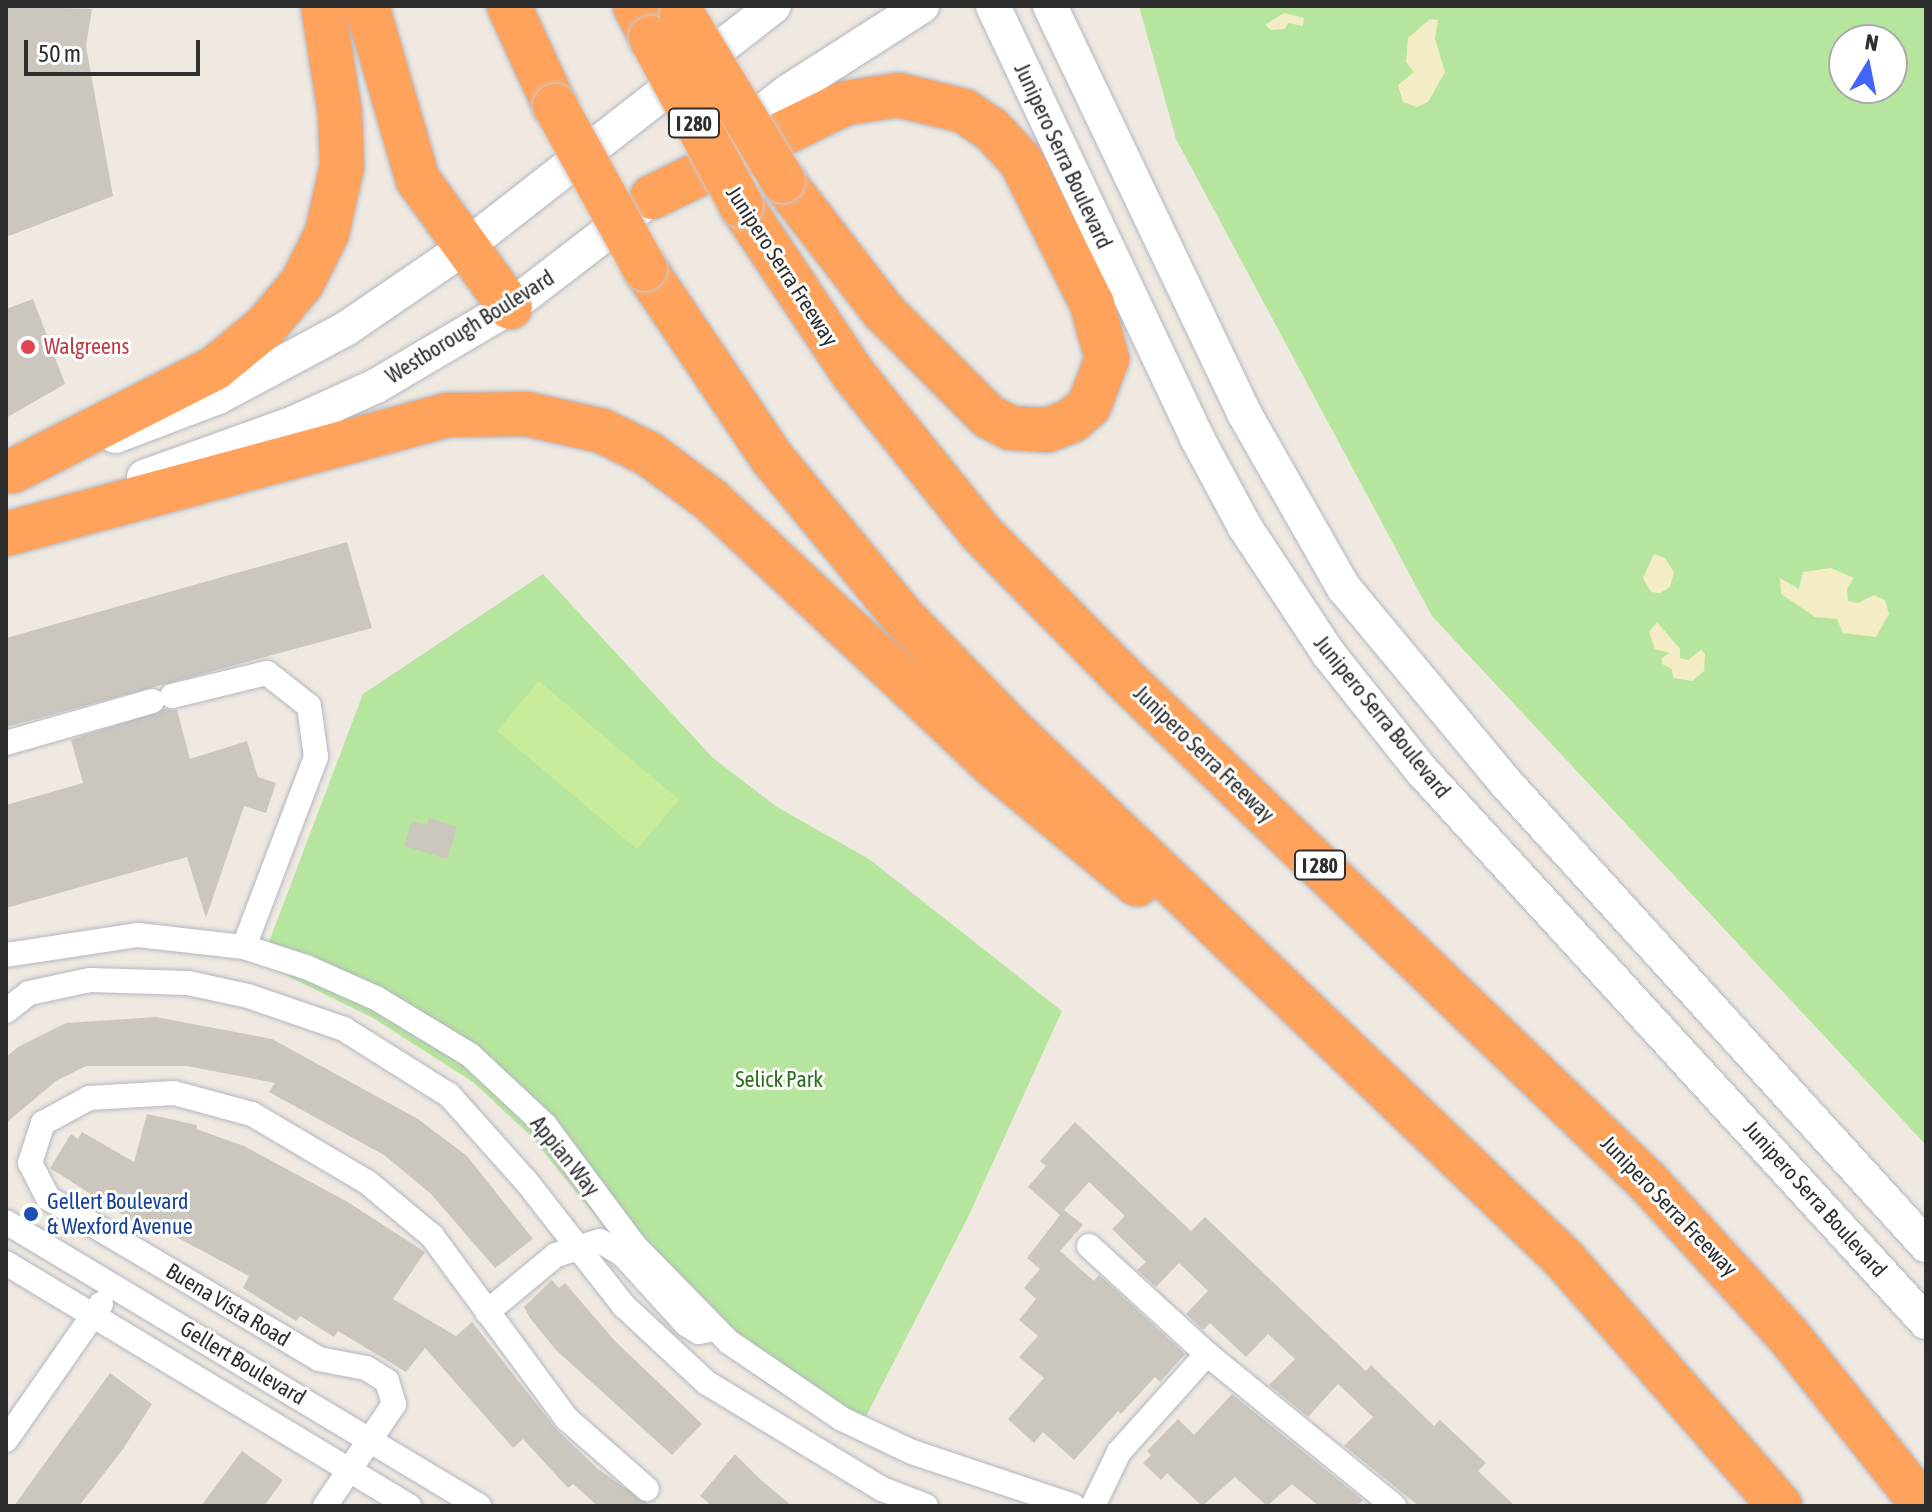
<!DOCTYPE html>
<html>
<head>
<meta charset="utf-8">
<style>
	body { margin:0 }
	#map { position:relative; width:1932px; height:1512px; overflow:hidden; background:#efe9e1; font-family:"Asap Condensed",sans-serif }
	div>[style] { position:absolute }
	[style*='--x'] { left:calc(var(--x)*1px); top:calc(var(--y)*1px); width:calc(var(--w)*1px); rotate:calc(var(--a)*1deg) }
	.green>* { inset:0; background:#b6e59e }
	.sand>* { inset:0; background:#f3ecc5 }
	.pitch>* { inset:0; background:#c9ec9a }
	.building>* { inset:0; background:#cbc7bf }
	.roads { filter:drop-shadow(0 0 2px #b4b7c1) drop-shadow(0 0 2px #b4b7c1) }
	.minor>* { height:24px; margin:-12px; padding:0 12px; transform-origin:12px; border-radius:12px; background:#fff }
	.secondary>* { height:34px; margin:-17px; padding:0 17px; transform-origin:17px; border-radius:17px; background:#fff }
	.motorway>* { height:44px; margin:-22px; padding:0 22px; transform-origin:22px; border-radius:22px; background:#ffa35c }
	.bridges { filter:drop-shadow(0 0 2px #c9c9c9) drop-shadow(0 0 2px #c9c9c9) }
	.motorway-bridge>* { height:44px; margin:-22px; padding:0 22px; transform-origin:22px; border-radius:22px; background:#ffa35c }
	.dots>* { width:22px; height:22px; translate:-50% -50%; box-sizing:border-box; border:4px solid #fff; border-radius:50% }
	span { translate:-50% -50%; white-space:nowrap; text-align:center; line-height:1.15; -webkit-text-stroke:6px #fff; paint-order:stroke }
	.shield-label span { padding:2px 6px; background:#fff; border:2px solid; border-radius:6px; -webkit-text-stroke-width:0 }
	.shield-label { font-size:20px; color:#2e2e2e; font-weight:700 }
	.street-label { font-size:22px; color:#2e2e2e }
	.health-label { font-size:22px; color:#be3a42 }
	.left { translate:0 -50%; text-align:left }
	.park-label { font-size:22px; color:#2c6e1b }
	.transit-label { font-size:22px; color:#164399 }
	.frame { position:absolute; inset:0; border:8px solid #2e2e2e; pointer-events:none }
	.north { position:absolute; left:1828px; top:24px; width:80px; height:80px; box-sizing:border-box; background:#fff; border:2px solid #ababab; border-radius:50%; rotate:10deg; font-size:22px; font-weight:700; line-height:32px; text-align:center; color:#2e2e2e }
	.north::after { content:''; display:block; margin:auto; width:28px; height:36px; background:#4264fb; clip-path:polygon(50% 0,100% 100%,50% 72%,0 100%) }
	.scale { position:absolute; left:24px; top:40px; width:176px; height:36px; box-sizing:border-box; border:4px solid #2e2e2e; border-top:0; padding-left:10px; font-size:24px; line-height:28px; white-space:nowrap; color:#2e2e2e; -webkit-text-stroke:6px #fff; paint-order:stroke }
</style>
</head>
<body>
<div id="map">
	<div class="green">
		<i style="clip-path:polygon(evenodd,1139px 6px,1926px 6px,1926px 1145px,1432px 616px,1176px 139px,1139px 6px,1844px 40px,1892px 40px,1892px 88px,1844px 88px,1844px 40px)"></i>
		<i style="clip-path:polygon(543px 574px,713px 758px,777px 807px,869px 859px,1062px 1011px,968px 1217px,855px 1438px,768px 1385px,716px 1344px,634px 1264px,531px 1136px,473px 1082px,373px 1018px,261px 963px,363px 694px)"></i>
	</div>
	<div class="sand">
		<i style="clip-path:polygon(1284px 13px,1304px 18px,1303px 26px,1288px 23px,1285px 29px,1271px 30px,1265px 25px)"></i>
		<i style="clip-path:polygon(1430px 19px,1438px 20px,1435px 39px,1445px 72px,1428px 102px,1417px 107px,1403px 102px,1398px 85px,1414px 72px,1406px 62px,1408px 38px)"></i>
		<i style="clip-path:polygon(1654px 554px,1665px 558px,1674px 572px,1670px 587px,1660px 593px,1651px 592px,1643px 578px)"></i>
		<i style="clip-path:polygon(1831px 568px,1854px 578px,1847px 589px,1848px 601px,1858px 603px,1874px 595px,1885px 600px,1889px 614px,1876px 637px,1843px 633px,1837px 619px,1815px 617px,1781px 594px,1780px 578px,1799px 589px,1803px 572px)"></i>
		<i style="clip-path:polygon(1657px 622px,1680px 649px,1680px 658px,1688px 660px,1701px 650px,1705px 654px,1704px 671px,1692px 681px,1673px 678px,1672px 669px,1662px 664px,1662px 658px,1670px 653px,1655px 649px,1649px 632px)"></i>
	</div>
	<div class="pitch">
		<i style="clip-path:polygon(539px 681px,679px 800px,637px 849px,497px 731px)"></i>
	</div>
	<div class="building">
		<i style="clip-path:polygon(6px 6px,92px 9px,86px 46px,113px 196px,6px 237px)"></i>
		<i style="clip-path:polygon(33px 299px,65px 384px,6px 418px,6px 309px)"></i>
		<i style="clip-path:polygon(347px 542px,372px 628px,6px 727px,6px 638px)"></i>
		<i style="clip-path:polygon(165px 709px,177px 710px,190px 759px,247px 741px,258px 777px,276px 783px,266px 813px,244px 806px,206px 918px,187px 857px,6px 908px,6px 805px,83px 783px,71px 740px)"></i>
		<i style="clip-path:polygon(429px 818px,457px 827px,447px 859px,404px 846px,412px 821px,427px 825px)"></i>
		<i style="clip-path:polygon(156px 1017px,272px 1039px,418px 1119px,467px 1156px,533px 1239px,495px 1268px,431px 1194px,384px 1155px,269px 1092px,275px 1083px,187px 1066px,86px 1066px,56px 1081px,6px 1123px,6px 1057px,18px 1047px,66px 1023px)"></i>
		<i style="clip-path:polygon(147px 1114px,197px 1125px,196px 1129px,244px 1146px,346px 1201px,425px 1252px,393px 1299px,456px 1336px,472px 1322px,557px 1430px,598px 1469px,651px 1506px,598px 1506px,573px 1484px,568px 1488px,523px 1439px,513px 1448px,425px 1348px,406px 1372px,338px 1331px,334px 1337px,300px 1316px,296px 1321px,243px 1288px,249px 1276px,143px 1219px,139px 1225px,50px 1168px,71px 1134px,78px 1139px,82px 1132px,134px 1162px)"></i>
		<i style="clip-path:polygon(1075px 1122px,1191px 1231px,1205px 1217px,1366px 1371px,1371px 1365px,1434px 1426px,1440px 1420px,1486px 1463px,1478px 1471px,1515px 1506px,1419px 1506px,1344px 1446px,1373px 1417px,1338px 1384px,1308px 1417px,1269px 1385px,1295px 1359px,1268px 1334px,1246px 1357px,1210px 1323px,1203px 1330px,1186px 1314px,1208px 1291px,1179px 1263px,1156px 1287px,1137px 1270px,1146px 1262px,1112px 1229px,1125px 1216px,1089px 1182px,1064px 1210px,1083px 1225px,1060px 1251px,1094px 1281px,1099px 1275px,1185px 1354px,1160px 1382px,1155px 1377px,1121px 1414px,1118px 1411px,1074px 1460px,1043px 1432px,1034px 1443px,1008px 1419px,1044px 1378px,1019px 1357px,1038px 1336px,1019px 1320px,1036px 1299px,1024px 1288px,1040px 1269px,1027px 1258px,1060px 1215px,1028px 1187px,1046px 1166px,1040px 1161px)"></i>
		<i style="clip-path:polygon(552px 1280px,559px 1288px,565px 1283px,615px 1341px,702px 1424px,672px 1455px,556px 1350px,530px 1318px,524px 1307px)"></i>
		<i style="clip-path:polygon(110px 1373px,152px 1404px,123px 1449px,79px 1506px,14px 1506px)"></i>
		<i style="clip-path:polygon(1232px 1394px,1363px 1500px,1357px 1506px,1319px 1506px,1292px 1484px,1267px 1506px,1235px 1477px,1202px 1506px,1167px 1473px,1161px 1480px,1143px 1463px,1151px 1455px,1147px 1451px,1178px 1419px,1194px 1435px)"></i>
		<i style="clip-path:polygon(242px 1451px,283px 1480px,264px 1506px,201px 1506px)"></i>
		<i style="clip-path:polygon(735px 1454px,761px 1480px,792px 1506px,712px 1506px,700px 1496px)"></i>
	</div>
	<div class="roads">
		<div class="minor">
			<i style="--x:172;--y:696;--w:98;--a:-13.6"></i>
			<i style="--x:267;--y:673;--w:53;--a:38.2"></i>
			<i style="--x:309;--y:706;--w:51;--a:82.2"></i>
			<i style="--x:316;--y:757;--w:203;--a:110.8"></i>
			<i style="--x:6;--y:743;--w:152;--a:-16"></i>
			<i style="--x:6;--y:955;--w:134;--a:-8.6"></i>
			<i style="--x:138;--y:935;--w:107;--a:6.5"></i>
			<i style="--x:244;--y:947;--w:65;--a:17.9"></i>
			<i style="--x:306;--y:967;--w:77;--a:23.9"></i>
			<i style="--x:376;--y:998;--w:110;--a:31.2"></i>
			<i style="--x:470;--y:1055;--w:103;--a:43"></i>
			<i style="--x:545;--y:1125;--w:151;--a:53.4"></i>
			<i style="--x:635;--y:1246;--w:134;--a:45.6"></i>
			<i style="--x:729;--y:1342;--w:137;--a:34.3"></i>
			<i style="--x:842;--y:1419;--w:77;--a:25.2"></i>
			<i style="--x:912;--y:1452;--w:170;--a:18.5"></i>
			<i style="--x:6;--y:1011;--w:29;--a:-38"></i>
			<i style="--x:29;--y:993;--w:62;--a:-12"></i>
			<i style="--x:90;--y:980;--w:98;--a:1.8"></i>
			<i style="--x:188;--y:983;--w:61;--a:12.2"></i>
			<i style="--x:248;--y:996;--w:102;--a:19"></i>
			<i style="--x:344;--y:1029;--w:124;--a:32.2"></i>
			<i style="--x:449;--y:1095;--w:115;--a:48.2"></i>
			<i style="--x:526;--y:1181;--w:159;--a:51.9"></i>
			<i style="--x:624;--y:1306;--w:113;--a:42.9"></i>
			<i style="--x:707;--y:1383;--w:205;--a:31.2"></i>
			<i style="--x:882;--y:1489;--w:47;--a:21.1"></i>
			<i style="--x:6;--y:1222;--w:552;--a:30.98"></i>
			<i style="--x:1089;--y:1246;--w:160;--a:42.5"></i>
			<i style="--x:1207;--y:1354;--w:241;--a:39.1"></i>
			<i style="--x:6;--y:1263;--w:471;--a:31.1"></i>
			<i style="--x:487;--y:1312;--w:89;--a:-39.6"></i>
			<i style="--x:556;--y:1255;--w:46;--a:-17.7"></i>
			<i style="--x:600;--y:1241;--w:26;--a:31"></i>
			<i style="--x:622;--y:1254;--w:95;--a:47.6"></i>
			<i style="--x:686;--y:1324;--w:15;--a:32"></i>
			<i style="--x:699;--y:1332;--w:17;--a:-10"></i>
			<i style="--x:6;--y:1440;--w:166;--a:-55.1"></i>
			<i style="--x:325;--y:1506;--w:123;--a:-55.9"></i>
			<i style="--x:394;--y:1404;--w:24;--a:-107"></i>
			<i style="--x:387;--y:1381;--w:25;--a:-148"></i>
			<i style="--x:366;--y:1368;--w:48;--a:-169.2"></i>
			<i style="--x:319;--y:1359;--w:315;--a:-149.3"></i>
			<i style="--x:48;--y:1198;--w:39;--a:-117"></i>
			<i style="--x:30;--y:1163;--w:42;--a:-72"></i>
			<i style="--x:43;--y:1123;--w:52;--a:-28.5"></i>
			<i style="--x:89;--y:1098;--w:85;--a:-3.4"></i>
			<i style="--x:174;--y:1093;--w:81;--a:15.1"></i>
			<i style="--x:252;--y:1114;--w:134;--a:30.6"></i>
			<i style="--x:367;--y:1182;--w:85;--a:39.7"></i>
			<i style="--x:432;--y:1236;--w:227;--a:53.6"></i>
			<i style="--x:567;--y:1419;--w:106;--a:41.2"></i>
			<i style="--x:1093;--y:1506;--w:60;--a:-64.3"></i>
			<i style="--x:1119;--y:1452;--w:132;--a:-48.1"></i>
		</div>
		<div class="secondary">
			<i style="--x:993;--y:6;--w:478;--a:64.7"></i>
			<i style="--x:1197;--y:438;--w:101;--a:61.7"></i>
			<i style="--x:1245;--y:527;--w:151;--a:56.6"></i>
			<i style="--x:1328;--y:653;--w:151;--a:51.5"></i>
			<i style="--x:1422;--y:771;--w:747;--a:47.55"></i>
			<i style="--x:1050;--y:6;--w:451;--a:64.5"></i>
			<i style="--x:1244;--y:413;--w:202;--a:60.3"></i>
			<i style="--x:1344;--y:588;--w:252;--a:50.3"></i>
			<i style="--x:1505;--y:782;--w:626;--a:47.72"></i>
			<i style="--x:731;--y:136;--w:73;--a:-37.8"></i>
			<i style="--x:789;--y:91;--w:158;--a:-32.6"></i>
			<i style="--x:115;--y:436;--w:110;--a:-20.7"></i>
			<i style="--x:218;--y:397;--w:146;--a:-28.1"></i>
			<i style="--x:347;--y:328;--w:142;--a:-34.4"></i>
			<i style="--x:464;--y:248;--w:393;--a:-38"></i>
			<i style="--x:144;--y:477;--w:159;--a:-19.8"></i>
			<i style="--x:294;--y:423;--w:90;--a:-24.3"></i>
			<i style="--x:376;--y:386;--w:156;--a:-30.5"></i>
			<i style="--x:510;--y:307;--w:163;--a:-37.5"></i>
		</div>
		<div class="motorway">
			<i style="--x:367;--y:6;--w:181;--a:73.7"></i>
			<i style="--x:418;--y:180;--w:157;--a:54.1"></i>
			<i style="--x:509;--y:6;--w:110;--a:65.3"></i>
			<i style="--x:635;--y:6;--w:36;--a:63"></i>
			<i style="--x:652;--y:197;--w:216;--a:-25.9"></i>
			<i style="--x:846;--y:103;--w:53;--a:-8.7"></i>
			<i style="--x:898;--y:95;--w:68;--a:13.6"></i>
			<i style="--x:964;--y:111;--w:32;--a:34"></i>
			<i style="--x:991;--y:129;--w:44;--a:46.8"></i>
			<i style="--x:1021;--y:161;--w:160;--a:63.6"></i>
			<i style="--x:1092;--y:304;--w:57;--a:74.7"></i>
			<i style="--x:1107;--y:359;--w:50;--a:111"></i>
			<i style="--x:1089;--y:406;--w:23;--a:140"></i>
			<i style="--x:1071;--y:421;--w:26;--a:159"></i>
			<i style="--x:1047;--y:430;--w:36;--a:-177"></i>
			<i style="--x:1011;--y:428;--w:25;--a:-153"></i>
			<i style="--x:989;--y:417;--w:150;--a:-135"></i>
			<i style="--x:883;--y:311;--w:164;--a:-127.6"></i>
			<i style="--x:741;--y:205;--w:204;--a:56.4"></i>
			<i style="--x:854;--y:375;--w:204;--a:51.2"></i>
			<i style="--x:982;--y:534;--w:206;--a:45.4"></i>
			<i style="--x:1127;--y:681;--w:723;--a:43.88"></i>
			<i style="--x:1648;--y:1182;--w:206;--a:47.6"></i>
			<i style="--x:1787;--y:1334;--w:220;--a:51.5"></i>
			<i style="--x:645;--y:269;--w:228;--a:56.1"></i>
			<i style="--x:772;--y:458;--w:206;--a:50.5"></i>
			<i style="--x:903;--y:617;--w:156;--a:46"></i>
			<i style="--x:1011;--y:729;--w:766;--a:43.78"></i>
			<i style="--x:1564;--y:1259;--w:328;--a:48.8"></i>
			<i style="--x:13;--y:471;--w:227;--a:-27"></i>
			<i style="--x:215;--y:368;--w:65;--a:-39.4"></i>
			<i style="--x:265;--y:327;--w:57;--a:-49.9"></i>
			<i style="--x:302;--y:283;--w:56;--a:-63.4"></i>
			<i style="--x:327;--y:233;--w:69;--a:-77.4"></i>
			<i style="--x:342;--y:166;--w:53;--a:-92.2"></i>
			<i style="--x:340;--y:113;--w:108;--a:-99"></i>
			<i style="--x:6;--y:534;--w:458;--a:-15.1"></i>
			<i style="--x:448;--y:415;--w:79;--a:-0.7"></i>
			<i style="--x:527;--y:414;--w:77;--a:12.8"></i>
			<i style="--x:602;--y:431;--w:52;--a:26.1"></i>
			<i style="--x:649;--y:454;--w:79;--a:36.7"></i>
			<i style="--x:712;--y:501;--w:386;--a:43.2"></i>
			<i style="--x:993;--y:765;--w:187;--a:39.6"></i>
		</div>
	</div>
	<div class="bridges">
		<div class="motorway-bridge">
			<i style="--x:682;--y:14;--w:195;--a:58.8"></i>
			<i style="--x:651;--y:38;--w:190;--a:61.7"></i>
			<i style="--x:555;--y:106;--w:186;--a:61.1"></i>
		</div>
	</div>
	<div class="dots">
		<i style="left:28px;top:347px;background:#e0444e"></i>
		<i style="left:31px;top:1214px;background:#1a4fb4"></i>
	</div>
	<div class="shield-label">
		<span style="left:694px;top:123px">I 280</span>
		<span style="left:1320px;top:865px">I 280</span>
	</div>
	<div class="street-label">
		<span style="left:1063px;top:156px;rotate:65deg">Junipero Serra Boulevard</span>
		<span style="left:782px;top:266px;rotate:57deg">Junipero Serra Freeway</span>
		<span style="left:470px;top:327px;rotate:-32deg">Westborough Boulevard</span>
		<span style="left:1382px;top:717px;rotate:51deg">Junipero Serra Boulevard</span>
		<span style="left:1204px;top:754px;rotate:44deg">Junipero Serra Freeway</span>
		<span style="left:565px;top:1156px;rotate:51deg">Appian Way</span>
		<span style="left:1815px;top:1199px;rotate:48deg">Junipero Serra Boulevard</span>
		<span style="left:1669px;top:1206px;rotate:46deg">Junipero Serra Freeway</span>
		<span style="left:228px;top:1305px;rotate:31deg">Buena Vista Road</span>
		<span style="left:243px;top:1363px;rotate:31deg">Gellert Boulevard</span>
	</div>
	<div class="health-label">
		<span class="left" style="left:44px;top:347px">Walgreens</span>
	</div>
	<div class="park-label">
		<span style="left:779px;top:1080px">Selick Park</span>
	</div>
	<div class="transit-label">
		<span class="left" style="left:47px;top:1214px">Gellert Boulevard<br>&amp; Wexford Avenue</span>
	</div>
	<div class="frame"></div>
	<div class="north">N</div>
	<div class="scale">50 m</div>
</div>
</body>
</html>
